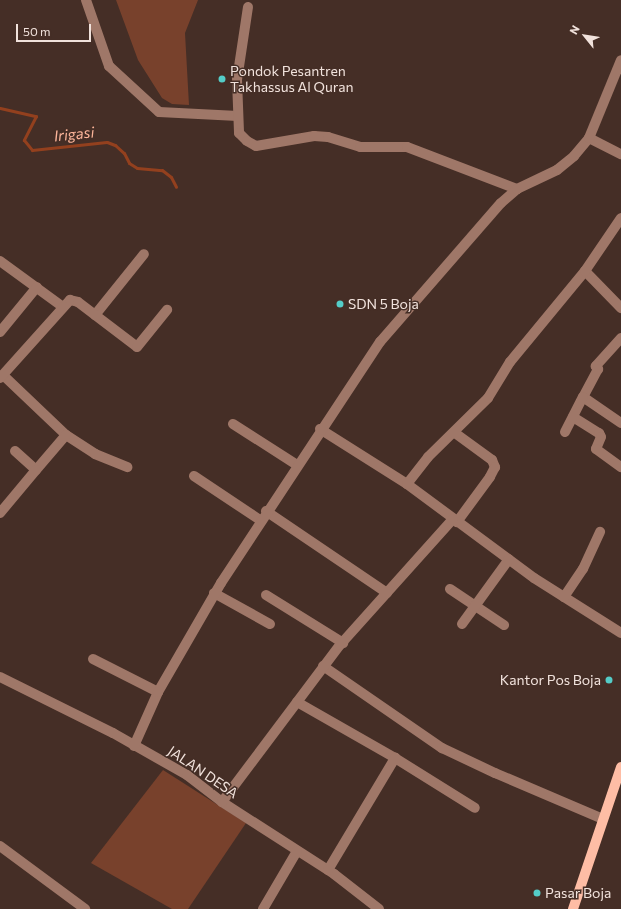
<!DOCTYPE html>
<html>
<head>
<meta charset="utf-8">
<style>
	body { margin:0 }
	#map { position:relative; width:621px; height:909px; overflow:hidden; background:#452e26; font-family:Commissioner,sans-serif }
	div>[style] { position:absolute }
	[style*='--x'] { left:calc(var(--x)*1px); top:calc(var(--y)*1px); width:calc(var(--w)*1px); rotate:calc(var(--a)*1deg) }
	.green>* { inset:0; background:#78412c }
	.stream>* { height:3px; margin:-1.5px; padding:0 1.5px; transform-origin:1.5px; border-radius:1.5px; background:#93401e }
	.minor>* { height:10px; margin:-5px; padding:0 5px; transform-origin:5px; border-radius:5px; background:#9f7768 }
	.major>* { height:10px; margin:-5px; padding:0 5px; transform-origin:5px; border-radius:5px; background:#febda5 }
	.dots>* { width:11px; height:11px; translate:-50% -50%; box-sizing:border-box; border:2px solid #452e26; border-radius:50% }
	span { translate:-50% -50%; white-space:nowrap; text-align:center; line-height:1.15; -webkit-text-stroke:3px #452e26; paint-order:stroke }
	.poi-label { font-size:14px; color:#f1e2dc }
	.left { translate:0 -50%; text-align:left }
	.right { translate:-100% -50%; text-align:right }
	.street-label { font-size:14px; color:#f1e2dc }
	.water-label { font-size:15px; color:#fbb499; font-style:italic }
	.north { position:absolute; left:565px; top:16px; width:40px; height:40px; -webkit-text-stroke:3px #452e26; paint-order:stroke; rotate:300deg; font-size:11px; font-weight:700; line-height:16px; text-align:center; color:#f1e2dc }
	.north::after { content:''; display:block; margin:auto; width:14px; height:18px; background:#f1e2dc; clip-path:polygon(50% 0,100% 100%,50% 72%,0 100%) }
	.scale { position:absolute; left:16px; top:24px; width:75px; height:18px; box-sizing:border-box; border:2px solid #f1e2dc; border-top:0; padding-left:5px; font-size:12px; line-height:14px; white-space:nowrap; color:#f1e2dc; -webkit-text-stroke:3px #452e26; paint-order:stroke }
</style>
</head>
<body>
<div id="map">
	<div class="green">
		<i style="clip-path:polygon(116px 0,198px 0,185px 33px,189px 105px,172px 104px,162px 98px,138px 60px)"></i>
		<i style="clip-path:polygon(163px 770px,246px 823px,188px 909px,172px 909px,91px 863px)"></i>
	</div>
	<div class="stream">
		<i style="--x:0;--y:108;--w:37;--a:13"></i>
		<i style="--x:36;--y:116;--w:27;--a:117"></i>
		<i style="--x:24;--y:140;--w:13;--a:51"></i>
		<i style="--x:32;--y:150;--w:75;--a:-6.1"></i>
		<i style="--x:107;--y:142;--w:9;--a:21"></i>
		<i style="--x:115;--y:145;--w:12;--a:42"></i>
		<i style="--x:124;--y:153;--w:11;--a:63"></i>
		<i style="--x:129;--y:163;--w:9;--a:32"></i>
		<i style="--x:137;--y:168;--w:25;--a:5"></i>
		<i style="--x:162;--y:170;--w:11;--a:38"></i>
		<i style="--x:171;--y:177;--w:11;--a:63"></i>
	</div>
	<div class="minor">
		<i style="--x:86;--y:0;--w:70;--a:70.8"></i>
		<i style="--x:109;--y:66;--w:68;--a:42.6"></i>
		<i style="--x:159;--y:112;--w:79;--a:2.9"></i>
		<i style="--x:248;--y:7;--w:74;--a:98.6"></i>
		<i style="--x:237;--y:80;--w:53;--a:87.8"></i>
		<i style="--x:239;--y:133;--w:11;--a:45"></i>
		<i style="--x:247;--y:141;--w:10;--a:29"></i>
		<i style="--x:256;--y:146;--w:59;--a:-9.8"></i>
		<i style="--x:314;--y:136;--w:14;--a:4"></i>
		<i style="--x:328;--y:137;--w:34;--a:17"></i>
		<i style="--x:360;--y:147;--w:47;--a:0"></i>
		<i style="--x:407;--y:147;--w:118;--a:20.9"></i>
		<i style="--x:589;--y:138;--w:36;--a:27"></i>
		<i style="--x:0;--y:261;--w:78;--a:36.1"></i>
		<i style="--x:585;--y:271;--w:52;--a:45.8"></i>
		<i style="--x:95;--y:315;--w:78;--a:-51.2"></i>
		<i style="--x:0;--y:332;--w:58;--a:-50.6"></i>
		<i style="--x:621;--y:338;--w:38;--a:132"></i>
		<i style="--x:596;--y:366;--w:4;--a:56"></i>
		<i style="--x:598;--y:369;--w:32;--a:118"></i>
		<i style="--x:583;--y:397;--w:46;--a:34.4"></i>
		<i style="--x:3;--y:375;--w:87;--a:43.6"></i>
		<i style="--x:66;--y:435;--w:35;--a:33"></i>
		<i style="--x:95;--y:454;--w:35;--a:22"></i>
		<i style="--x:0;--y:378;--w:105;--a:-48.1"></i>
		<i style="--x:70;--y:300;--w:8;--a:14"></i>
		<i style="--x:78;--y:302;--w:74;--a:37.3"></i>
		<i style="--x:137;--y:347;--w:48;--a:-51"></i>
		<i style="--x:573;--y:417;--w:31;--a:32"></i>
		<i style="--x:599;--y:433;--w:4;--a:63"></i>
		<i style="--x:601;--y:437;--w:13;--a:113"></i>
		<i style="--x:596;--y:449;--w:31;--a:36"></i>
		<i style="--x:233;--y:424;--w:76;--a:32.6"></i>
		<i style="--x:320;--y:429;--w:103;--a:32.3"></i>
		<i style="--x:407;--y:484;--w:158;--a:36.5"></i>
		<i style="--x:534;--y:578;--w:103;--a:32.3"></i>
		<i style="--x:565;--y:432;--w:39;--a:-63"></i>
		<i style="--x:455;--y:433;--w:46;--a:36.1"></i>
		<i style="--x:492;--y:460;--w:8;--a:67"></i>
		<i style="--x:495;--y:467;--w:11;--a:117"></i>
		<i style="--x:490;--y:477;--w:56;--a:126.3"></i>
		<i style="--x:15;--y:451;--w:28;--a:42"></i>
		<i style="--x:36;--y:470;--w:46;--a:-49.4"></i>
		<i style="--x:194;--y:476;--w:79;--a:33.7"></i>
		<i style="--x:407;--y:484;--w:34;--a:-52"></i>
		<i style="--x:428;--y:457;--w:84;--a:-44.5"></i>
		<i style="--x:488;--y:398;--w:42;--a:-58.6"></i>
		<i style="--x:510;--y:362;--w:118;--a:-50.5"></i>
		<i style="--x:585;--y:271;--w:64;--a:-55.8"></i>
		<i style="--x:266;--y:511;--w:146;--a:34.1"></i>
		<i style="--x:0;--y:513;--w:56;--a:-50.1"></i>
		<i style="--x:450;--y:589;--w:65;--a:33.7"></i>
		<i style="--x:214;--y:593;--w:64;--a:29"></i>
		<i style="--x:266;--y:595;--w:91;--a:31.9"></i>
		<i style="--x:564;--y:597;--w:34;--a:-56"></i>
		<i style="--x:583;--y:569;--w:41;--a:-65.3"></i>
		<i style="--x:462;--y:624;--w:80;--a:-54.1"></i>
		<i style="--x:93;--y:659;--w:73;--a:26.9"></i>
		<i style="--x:323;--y:666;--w:145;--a:34.6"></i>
		<i style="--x:442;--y:748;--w:59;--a:25.3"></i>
		<i style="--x:495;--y:773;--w:117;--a:23.1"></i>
		<i style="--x:0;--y:677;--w:126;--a:26.4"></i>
		<i style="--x:113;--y:733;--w:85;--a:29.6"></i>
		<i style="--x:187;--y:775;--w:44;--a:37.6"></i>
		<i style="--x:222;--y:802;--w:133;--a:32.7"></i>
		<i style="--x:334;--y:874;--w:57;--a:37.9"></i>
		<i style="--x:297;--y:702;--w:113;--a:29.7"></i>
		<i style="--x:395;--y:758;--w:94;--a:32"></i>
		<i style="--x:134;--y:746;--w:59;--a:-66"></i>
		<i style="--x:158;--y:692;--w:126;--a:-60"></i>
		<i style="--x:221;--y:583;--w:289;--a:-56.6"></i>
		<i style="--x:380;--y:342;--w:184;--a:-49"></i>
		<i style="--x:501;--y:203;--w:21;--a:-41"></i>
		<i style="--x:517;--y:189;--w:44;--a:-25.4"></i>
		<i style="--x:557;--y:170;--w:22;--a:-39"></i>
		<i style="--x:574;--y:156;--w:23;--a:-50"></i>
		<i style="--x:589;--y:138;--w:84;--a:-67.7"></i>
		<i style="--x:222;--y:802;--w:196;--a:-53.1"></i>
		<i style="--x:340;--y:645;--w:169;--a:-48.1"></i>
		<i style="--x:0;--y:846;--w:106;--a:36.5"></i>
		<i style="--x:328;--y:870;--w:131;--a:-59.1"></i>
		<i style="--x:263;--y:909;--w:67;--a:-59.6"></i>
	</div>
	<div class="major">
		<i style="--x:573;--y:909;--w:150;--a:-71.3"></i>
	</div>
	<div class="dots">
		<i style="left:222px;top:79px;background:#54cdc8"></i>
		<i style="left:340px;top:304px;background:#54cdc8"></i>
		<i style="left:609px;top:680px;background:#54cdc8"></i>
		<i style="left:537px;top:893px;background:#54cdc8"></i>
	</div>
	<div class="poi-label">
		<span class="left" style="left:230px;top:79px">Pondok Pesantren<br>Takhassus Al Quran</span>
		<span class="left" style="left:348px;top:304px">SDN 5 Boja</span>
		<span class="right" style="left:601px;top:680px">Kantor Pos Boja</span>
		<span class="left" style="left:545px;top:893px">Pasar Boja</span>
	</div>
	<div class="street-label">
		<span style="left:203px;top:772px;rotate:34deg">JALAN DESA</span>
	</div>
	<div class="water-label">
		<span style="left:74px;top:134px;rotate:-6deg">Irigasi</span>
	</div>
	<div class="north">N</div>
	<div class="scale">50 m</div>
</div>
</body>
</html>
